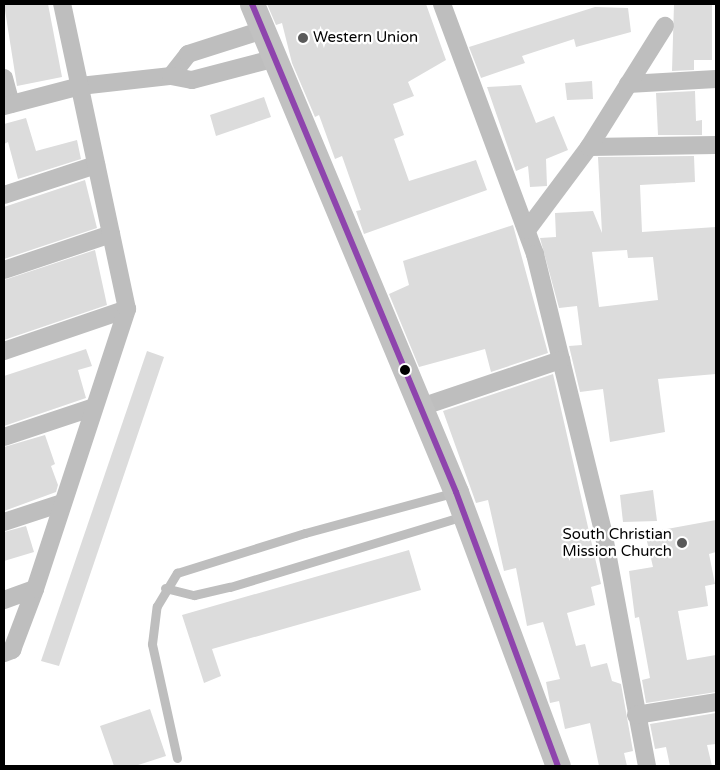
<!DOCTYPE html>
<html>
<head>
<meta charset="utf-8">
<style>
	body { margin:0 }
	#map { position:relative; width:720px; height:770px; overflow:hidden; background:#fff; font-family:"Varela Round",sans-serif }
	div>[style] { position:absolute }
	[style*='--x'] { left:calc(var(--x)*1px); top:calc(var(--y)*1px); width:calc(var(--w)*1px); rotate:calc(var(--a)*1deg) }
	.building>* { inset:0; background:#dcdcdc }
	.service>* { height:9px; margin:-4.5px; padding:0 4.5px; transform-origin:4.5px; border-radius:4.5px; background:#bebebe }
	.minor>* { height:18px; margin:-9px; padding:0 9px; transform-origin:9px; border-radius:9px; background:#bebebe }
	.secondary>* { height:25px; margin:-12.5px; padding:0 12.5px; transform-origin:12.5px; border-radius:12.5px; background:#c1c1c1 }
	.bus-1>* { height:6px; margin:-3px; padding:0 3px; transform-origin:3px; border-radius:3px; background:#8e44ad }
	.dots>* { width:14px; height:14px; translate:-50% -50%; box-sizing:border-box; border:2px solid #fff; border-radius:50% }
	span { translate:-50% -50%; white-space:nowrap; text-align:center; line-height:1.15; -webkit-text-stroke:4.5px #fff; paint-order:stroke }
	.poi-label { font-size:15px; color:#000 }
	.left { translate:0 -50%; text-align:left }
	.right { translate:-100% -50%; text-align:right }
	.frame { position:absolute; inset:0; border:5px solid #000; pointer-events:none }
</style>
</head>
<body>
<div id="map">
	<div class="building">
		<i style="clip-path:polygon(4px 4px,48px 4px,62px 77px,17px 86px)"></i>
		<i style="clip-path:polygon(267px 4px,426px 4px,446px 60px,408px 82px,414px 96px,393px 104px,404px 135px,394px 139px,409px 181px,476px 160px,487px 190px,364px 234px,356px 211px,361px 210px,342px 156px,335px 159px,319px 115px,315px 117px,292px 63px,282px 23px,276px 25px)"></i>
		<i style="clip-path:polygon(674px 4px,712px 4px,712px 60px,694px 60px,694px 70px,672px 71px)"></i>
		<i style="clip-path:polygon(595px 7px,628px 8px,631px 32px,576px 47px,574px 39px,522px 56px,525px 63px,481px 78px,469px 47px)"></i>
		<i style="clip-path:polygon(592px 81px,593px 99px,567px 100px,565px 83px)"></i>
		<i style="clip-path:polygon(521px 85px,536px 123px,554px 116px,568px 150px,546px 159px,547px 186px,530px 187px,528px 166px,516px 171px,487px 87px)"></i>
		<i style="clip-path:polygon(695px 91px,696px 121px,702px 120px,702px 135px,658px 135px,656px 93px)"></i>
		<i style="clip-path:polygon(264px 97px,271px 117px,216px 136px,210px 115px)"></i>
		<i style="clip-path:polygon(26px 118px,36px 151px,77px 140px,81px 159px,18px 179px,8px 142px,4px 144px,4px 124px)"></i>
		<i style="clip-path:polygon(evenodd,694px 156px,695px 182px,640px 185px,642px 232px,716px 227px,716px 374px,658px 379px,665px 432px,610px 442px,603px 389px,580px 392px,569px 346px,582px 345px,577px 306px,559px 308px,540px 238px,556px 237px,555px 213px,593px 211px,602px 233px,598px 157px,694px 156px,627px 250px,628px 258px,653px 257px,658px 300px,599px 307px,592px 252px,627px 250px)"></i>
		<i style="clip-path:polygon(85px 180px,97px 228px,4px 259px,4px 207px)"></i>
		<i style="clip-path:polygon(513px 225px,548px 353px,491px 372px,485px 349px,419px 367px,389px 294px,409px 285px,403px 261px)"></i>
		<i style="clip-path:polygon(95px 250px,107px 305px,4px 340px,4px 280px)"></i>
		<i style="clip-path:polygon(86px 349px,92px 366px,78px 370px,86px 398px,4px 426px,4px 376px)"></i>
		<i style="clip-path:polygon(147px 351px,164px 357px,59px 666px,41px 661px)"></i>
		<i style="clip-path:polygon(553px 374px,601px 584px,591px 587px,595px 605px,567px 613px,576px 646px,585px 644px,591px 667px,607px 663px,612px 681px,621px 684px,633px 751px,624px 753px,627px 766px,599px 766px,590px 723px,565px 729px,559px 701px,550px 703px,546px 682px,560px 679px,543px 622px,527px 626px,516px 568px,504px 571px,488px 500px,476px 503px,443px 411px)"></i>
		<i style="clip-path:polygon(45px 435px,55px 464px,51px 466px,58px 485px,56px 492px,4px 511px,4px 447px)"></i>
		<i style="clip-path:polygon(653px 490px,657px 521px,623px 522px,620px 495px)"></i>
		<i style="clip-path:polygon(716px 520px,716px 552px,709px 554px,715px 584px,705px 586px,708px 606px,678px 611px,687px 660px,716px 655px,716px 692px,646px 703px,642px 680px,650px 678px,639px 617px,635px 618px,629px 571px,653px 567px,645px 533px)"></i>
		<i style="clip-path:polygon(26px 526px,34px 552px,4px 561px,4px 532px)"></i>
		<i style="clip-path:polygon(409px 550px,421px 590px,212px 649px,221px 676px,204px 683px,182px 615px)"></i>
		<i style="clip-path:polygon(150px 709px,166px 756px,135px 766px,114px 766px,100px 726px)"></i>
		<i style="clip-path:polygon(716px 713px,716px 744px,707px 745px,712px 766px,670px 766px,666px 747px,655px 749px,650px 724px)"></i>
	</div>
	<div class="service">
		<i style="--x:165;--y:588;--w:30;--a:14"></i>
		<i style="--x:194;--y:595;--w:37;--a:-13"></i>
		<i style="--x:230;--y:587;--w:244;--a:-16.9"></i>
		<i style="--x:177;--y:758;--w:117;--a:-102.4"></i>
		<i style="--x:152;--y:644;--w:38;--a:-83"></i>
		<i style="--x:157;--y:606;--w:39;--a:-59"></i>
		<i style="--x:177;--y:573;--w:134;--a:-17.4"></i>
		<i style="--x:305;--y:533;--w:156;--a:-15.2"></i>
	</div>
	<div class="minor">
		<i style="--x:442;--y:4;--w:267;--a:69.6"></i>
		<i style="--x:535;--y:254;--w:285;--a:76.2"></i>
		<i style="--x:603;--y:531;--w:239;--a:79.4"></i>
		<i style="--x:171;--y:76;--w:28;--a:-52"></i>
		<i style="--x:188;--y:54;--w:79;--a:-17.7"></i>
		<i style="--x:4;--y:78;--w:27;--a:75"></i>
		<i style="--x:628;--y:84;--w:88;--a:-3.3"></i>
		<i style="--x:4;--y:106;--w:79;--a:-14.7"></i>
		<i style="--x:80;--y:86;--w:92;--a:-6.3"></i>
		<i style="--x:171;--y:76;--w:21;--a:11"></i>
		<i style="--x:192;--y:80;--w:87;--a:-14.7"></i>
		<i style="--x:589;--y:147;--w:127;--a:-0.9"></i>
		<i style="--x:4;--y:195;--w:97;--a:-18.1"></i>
		<i style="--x:527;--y:230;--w:104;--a:-53.2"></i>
		<i style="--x:589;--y:147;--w:143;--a:-57.9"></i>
		<i style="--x:4;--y:270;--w:113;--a:-18.6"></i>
		<i style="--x:4;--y:351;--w:130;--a:-18.9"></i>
		<i style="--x:421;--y:407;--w:148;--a:-18.6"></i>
		<i style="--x:4;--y:437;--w:95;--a:-18.4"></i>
		<i style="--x:4;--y:522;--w:61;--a:-18.1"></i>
		<i style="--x:4;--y:600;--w:33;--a:-20"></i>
		<i style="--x:4;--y:653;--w:9;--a:-21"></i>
		<i style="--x:12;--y:650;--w:65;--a:-69.3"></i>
		<i style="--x:35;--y:589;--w:295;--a:-71.8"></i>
		<i style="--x:127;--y:309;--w:312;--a:-102"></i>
		<i style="--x:636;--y:715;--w:81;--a:-9.2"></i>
	</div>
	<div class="secondary">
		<i style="--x:252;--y:4;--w:529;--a:67.31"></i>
		<i style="--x:456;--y:492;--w:292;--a:69.6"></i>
	</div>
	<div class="bus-1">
		<i style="--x:252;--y:4;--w:529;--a:67.31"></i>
		<i style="--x:456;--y:492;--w:292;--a:69.6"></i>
	</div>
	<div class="dots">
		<i style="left:303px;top:38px;background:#595959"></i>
		<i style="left:405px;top:370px;background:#000"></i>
		<i style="left:682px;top:543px;background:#595959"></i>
	</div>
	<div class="poi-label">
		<span class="left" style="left:313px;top:38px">Western Union</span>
		<span class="right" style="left:672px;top:543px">South Christian<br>Mission Church</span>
	</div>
	<div class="frame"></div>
</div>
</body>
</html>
